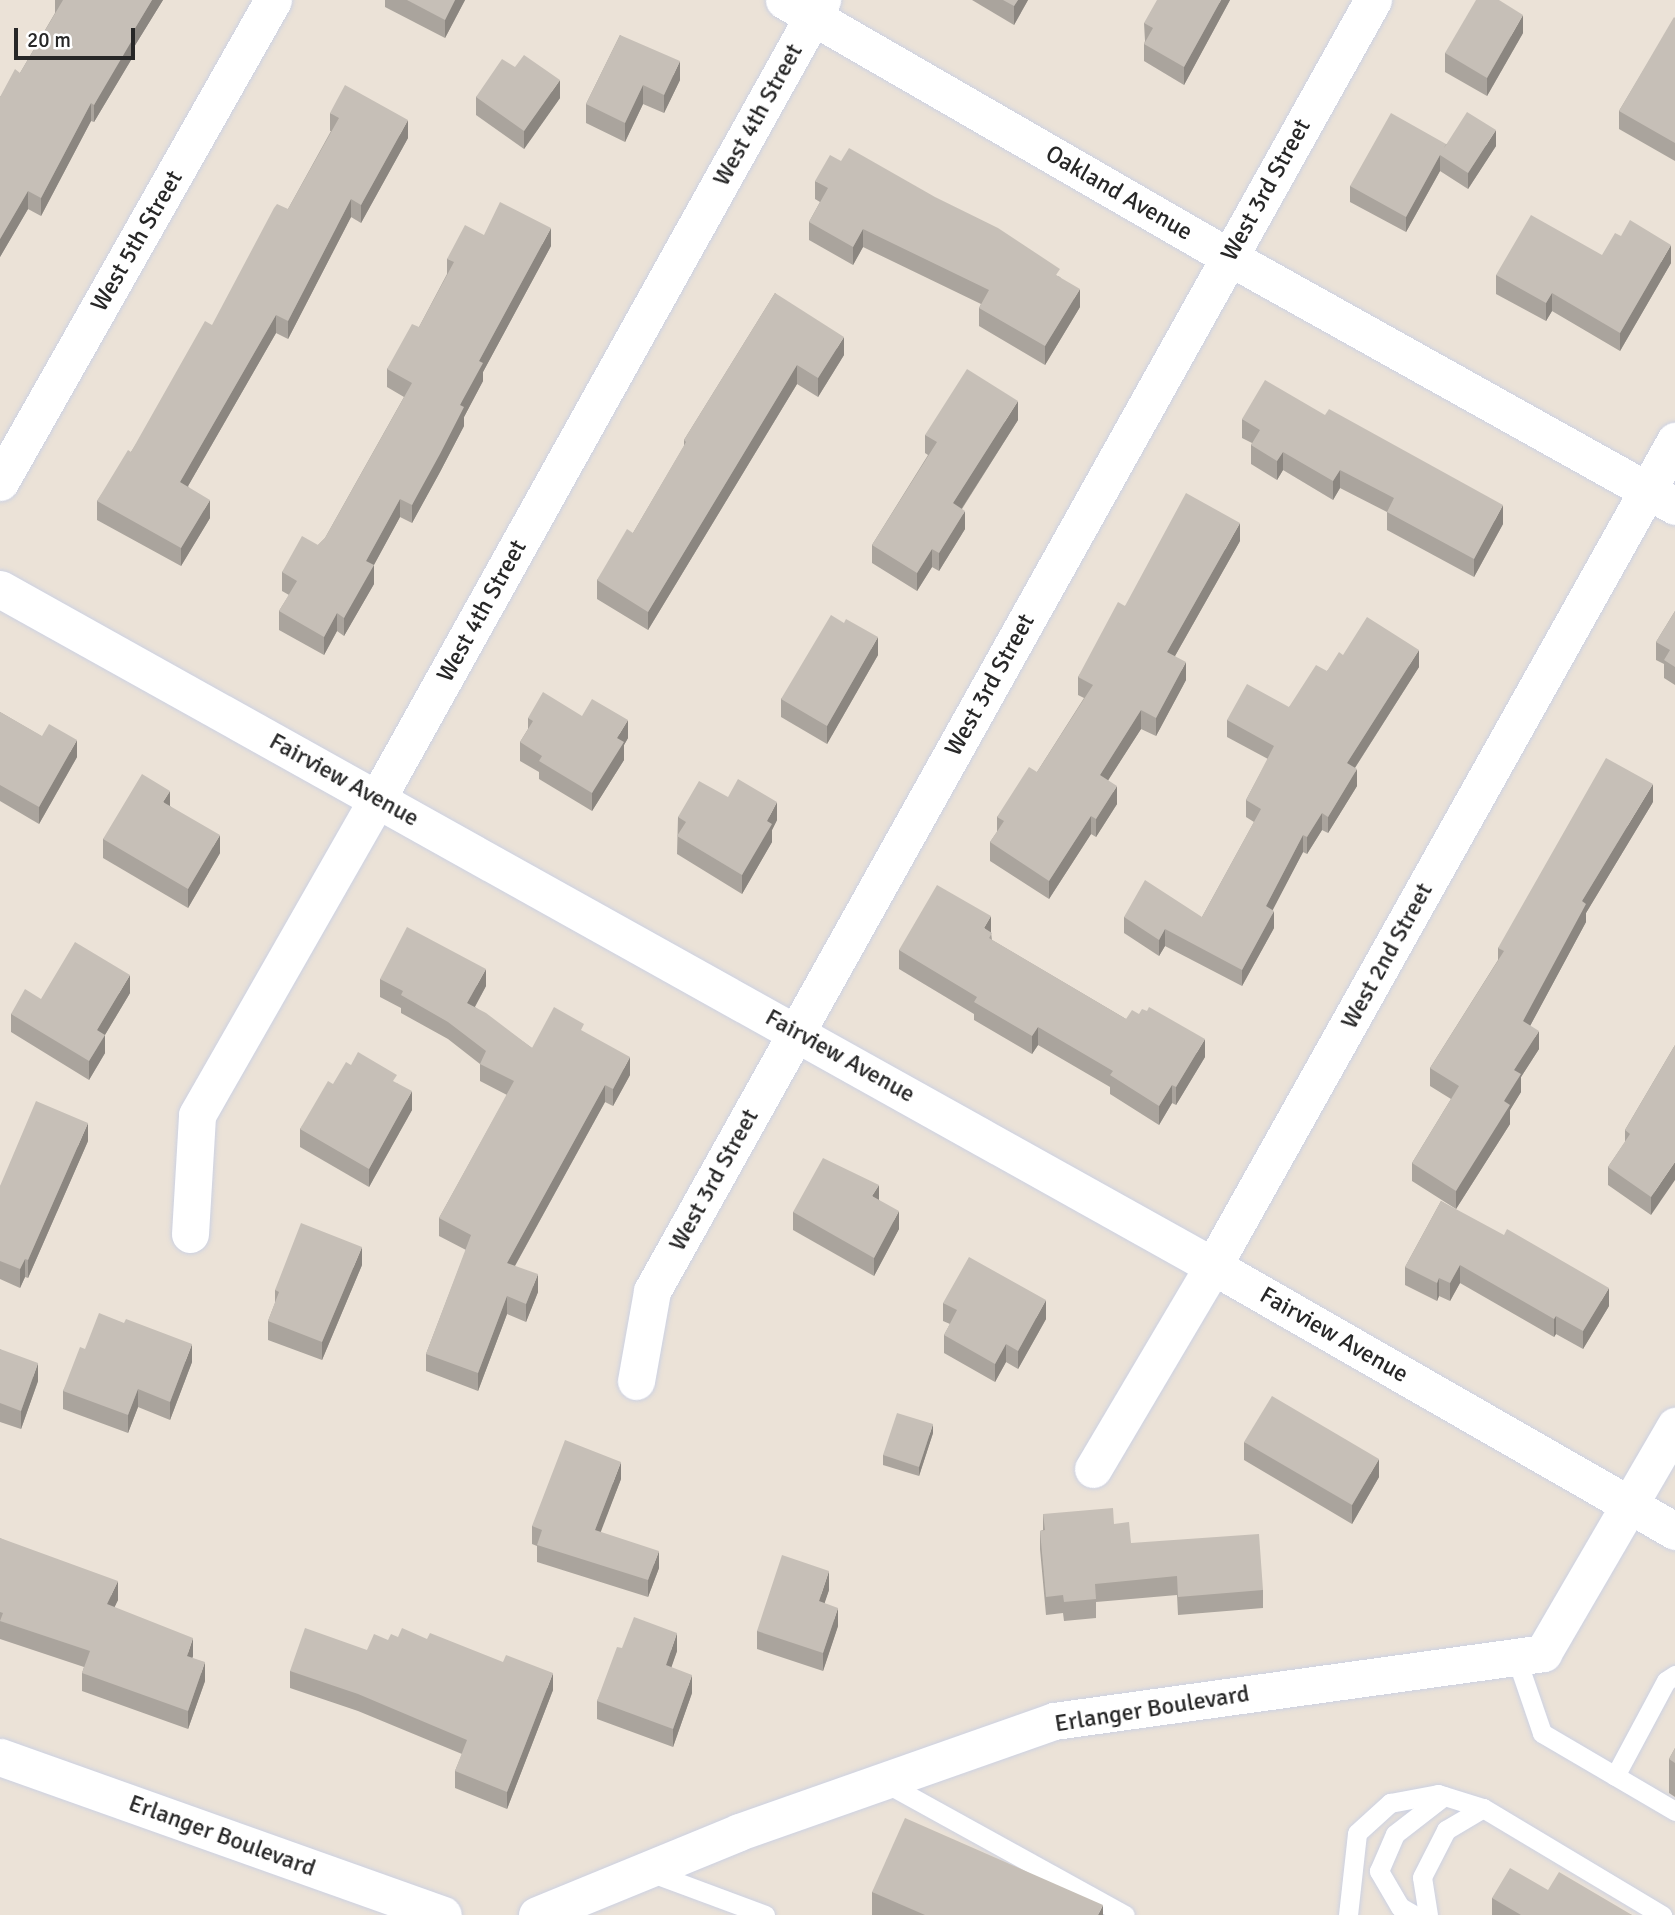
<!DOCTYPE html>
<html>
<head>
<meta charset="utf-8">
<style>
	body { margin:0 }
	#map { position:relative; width:1675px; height:1915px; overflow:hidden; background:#ebe2d7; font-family:Signika,sans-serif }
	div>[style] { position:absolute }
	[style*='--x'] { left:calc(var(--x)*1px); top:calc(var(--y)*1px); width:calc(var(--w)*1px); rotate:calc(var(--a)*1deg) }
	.roads { filter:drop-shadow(0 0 2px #ccd1e2) drop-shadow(0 0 2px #ccd1e2) }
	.service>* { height:19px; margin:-9.5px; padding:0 9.5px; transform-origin:9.5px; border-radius:9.5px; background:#fff }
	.minor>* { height:37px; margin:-18.5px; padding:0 18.5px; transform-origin:18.5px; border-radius:18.5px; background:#fff }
	.wall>* { inset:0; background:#aaa49d }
	.shaded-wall>* { inset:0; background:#8b8680 }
	.building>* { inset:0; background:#c6bfb7 }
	span { translate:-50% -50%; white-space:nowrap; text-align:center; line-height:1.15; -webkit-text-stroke:5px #fff; paint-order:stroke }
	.street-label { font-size:24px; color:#272727 }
	.scale { position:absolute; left:14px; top:28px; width:121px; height:32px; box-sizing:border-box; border:4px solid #272727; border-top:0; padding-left:9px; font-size:21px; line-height:24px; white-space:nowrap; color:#272727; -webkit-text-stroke:5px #fff; paint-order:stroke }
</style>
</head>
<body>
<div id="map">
	<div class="roads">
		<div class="service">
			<i style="--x:1516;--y:1657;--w:80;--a:71.1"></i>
			<i style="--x:1542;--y:1733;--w:154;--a:30.4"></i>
			<i style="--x:1615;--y:1776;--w:108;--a:-61.8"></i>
			<i style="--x:1666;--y:1681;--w:11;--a:-34"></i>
			<i style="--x:884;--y:1782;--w:275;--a:28.9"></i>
			<i style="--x:647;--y:1871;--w:126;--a:20.4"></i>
			<i style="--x:1348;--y:1915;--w:82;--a:-83.7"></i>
			<i style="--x:1357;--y:1833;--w:45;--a:-42.3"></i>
			<i style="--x:1390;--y:1803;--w:49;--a:-10.6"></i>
			<i style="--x:1438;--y:1794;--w:47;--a:17.3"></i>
			<i style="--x:1483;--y:1808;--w:209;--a:30.9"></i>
			<i style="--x:1414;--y:1915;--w:16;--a:-150"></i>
			<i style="--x:1400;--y:1907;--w:42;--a:-120.3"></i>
			<i style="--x:1379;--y:1871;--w:40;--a:-66.6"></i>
			<i style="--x:1395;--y:1834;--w:62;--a:-37.8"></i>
			<i style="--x:1428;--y:1915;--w:38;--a:-99"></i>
			<i style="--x:1422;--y:1877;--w:53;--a:-62.9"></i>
			<i style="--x:1446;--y:1830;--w:43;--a:-30.7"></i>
		</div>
		<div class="minor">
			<i style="--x:784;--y:0;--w:514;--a:30.01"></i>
			<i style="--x:1229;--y:257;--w:511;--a:29.17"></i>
			<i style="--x:0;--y:482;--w:554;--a:-60.47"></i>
			<i style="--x:0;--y:589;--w:1389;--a:29.17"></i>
			<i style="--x:1213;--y:1266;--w:533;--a:29.84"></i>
			<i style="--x:190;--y:1234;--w:119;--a:-86.6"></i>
			<i style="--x:197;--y:1115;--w:364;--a:-60.3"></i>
			<i style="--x:377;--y:799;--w:915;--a:-60.88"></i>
			<i style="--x:636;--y:1381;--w:91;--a:-79.9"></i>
			<i style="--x:652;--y:1291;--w:1479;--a:-60.82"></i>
			<i style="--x:1093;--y:1469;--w:236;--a:-59.4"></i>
			<i style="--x:1213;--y:1266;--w:946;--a:-60.75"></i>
			<i style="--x:0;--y:1757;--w:470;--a:19.6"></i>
			<i style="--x:537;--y:1915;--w:218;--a:-22.3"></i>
			<i style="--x:739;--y:1832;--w:334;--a:-19.4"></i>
			<i style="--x:1054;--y:1721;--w:494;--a:-7.9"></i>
			<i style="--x:1543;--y:1653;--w:263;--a:-59.8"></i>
		</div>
	</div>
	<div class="wall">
		<i style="clip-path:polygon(55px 0,163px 0,134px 47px,134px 55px,94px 122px,91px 121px,41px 216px,28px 209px,0 257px,0 97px,20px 73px,55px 13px)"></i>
		<i style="clip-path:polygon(385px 0,465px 0,445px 38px,385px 7px)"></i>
		<i style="clip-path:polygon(972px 0,1028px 0,1014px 25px)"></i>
		<i style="clip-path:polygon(1230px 0,1184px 85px,1144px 61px,1144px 44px,1145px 41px,1144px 23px)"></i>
		<i style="clip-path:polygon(1675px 18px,1675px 161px,1619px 129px,1619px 111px)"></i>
		<i style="clip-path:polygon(1523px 33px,1487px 96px,1445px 72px,1445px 53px)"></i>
		<i style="clip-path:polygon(620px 35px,680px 80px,664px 113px,643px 104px,625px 142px,586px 123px,586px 104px)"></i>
		<i style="clip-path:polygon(515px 67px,560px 98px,524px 149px,476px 115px,476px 97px)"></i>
		<i style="clip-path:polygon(330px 113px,408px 138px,361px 223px,351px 217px,288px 339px,276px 333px,188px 486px,210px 518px,181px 566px,97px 520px,97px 501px,131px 452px,288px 209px,331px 131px,330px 131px)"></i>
		<i style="clip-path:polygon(1446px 144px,1496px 146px,1468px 189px,1440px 171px,1406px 232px,1350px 202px,1350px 186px)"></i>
		<i style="clip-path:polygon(815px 181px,1060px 277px,1080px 307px,1045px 365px,979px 326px,979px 308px,981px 304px,863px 247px,853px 265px,809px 240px,809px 222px,820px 202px,815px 199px)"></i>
		<i style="clip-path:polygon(484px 235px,551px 246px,483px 372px,483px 381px,464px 417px,464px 426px,440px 472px,412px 523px,400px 517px,374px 565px,374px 584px,344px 636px,337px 631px,324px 655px,279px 630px,279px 611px,289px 595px,282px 591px,282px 572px,318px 545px,325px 538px,404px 397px,387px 387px,387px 369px,419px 327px,447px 274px,447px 259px)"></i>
		<i style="clip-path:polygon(1602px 255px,1671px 263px,1620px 351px,1552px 311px,1546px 321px,1496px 294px,1496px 275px)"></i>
		<i style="clip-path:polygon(775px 293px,844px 355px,818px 397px,797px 384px,648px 630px,597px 599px,597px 580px,633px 533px,684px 446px,684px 440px)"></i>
		<i style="clip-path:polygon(1242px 419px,1503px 524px,1474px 577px,1387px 530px,1387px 512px,1340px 488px,1333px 500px,1283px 470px,1277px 480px,1251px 464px,1251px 445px,1252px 443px,1242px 438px)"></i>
		<i style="clip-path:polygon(1018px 420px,962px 509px,965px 529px,939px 571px,932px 567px,917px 591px,872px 563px,872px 545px,928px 455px,925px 453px,925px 435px)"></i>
		<i style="clip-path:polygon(1240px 541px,1175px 656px,1186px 680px,1156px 736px,1141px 729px,1108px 780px,1117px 804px,1096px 837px,1091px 834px,1049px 899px,990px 861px,990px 842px,997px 832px,997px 817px,1037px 772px,1084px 698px,1078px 695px,1078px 677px,1125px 606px)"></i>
		<i style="clip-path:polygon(1675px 611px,1675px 685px,1664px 678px,1664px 664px,1656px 660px,1656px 642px)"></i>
		<i style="clip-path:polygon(844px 623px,878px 655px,827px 744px,781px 717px,781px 699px)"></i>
		<i style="clip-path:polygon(1343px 655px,1419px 667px,1355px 768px,1357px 786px,1328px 833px,1322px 830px,1307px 854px,1303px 852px,1272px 910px,1274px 928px,1242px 986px,1165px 946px,1159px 956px,1124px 933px,1124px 917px,1202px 917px,1254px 822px,1246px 817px,1246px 800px,1268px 759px,1227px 737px,1227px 720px,1289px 707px,1327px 671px)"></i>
		<i style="clip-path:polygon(0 712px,77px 757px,39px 824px,0 801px)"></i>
		<i style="clip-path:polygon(582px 716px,628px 738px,624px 745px,624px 760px,592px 811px,539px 779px,539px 772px,520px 761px,520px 742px,528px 729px,528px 718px)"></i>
		<i style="clip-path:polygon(728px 797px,777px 820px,772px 830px,772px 842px,742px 894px,677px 854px,678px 817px)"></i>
		<i style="clip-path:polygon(1653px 802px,1586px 913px,1586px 922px,1530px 1026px,1539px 1049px,1521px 1077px,1521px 1092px,1510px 1110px,1510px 1124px,1456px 1209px,1412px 1181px,1412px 1163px,1451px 1099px,1430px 1086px,1430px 1068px,1498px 960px,1498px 948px)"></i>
		<i style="clip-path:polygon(170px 806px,220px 853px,188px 908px,103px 858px,103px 839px)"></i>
		<i style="clip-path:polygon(991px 932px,992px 940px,1126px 1019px,1205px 1057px,1176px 1105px,1172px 1103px,1159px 1125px,1110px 1094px,1110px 1087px,1038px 1045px,1032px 1054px,974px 1020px,974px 1014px,899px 969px,899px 950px)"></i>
		<i style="clip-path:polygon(380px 979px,486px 986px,475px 1007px,532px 1048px,584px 1032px,630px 1075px,613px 1106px,605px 1102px,515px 1266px,538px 1292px,526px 1322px,507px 1314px,478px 1391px,426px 1371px,426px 1354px,466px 1250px,439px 1236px,439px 1218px,507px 1095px,480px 1081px,480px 1064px,448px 1039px,401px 1013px,401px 1008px,380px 997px)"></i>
		<i style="clip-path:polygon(130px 993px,105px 1035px,105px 1053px,89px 1080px,11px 1032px,11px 1014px,41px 999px)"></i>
		<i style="clip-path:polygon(1675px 1045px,1651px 1215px,1608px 1185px,1608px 1167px,1625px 1142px,1625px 1130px)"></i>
		<i style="clip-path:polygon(397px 1083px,412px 1110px,369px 1187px,300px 1147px,300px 1129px,333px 1084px)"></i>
		<i style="clip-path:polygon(88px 1141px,28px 1278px,25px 1277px,20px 1288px,0 1279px,0 1186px)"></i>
		<i style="clip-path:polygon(879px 1200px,899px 1229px,874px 1276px,793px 1230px,793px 1212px)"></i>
		<i style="clip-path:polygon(1441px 1201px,1609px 1306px,1583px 1349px,1556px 1334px,1554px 1337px,1460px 1283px,1450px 1301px,1439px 1296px,1437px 1301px,1405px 1285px,1405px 1267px)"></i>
		<i style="clip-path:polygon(362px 1265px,322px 1360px,268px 1340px,268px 1321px,275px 1303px,275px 1290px)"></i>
		<i style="clip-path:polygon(943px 1303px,1046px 1319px,1018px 1369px,1006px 1362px,995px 1382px,944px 1353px,944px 1335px,950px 1324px,943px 1321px)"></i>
		<i style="clip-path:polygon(0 1349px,38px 1381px,21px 1429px,0 1422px)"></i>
		<i style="clip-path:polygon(85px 1349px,192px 1362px,170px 1420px,138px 1407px,128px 1433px,63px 1409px,63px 1391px)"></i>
		<i style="clip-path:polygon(933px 1433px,919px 1476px,883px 1465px,883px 1455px)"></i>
		<i style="clip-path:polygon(1244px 1442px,1379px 1477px,1352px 1524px,1244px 1460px)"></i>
		<i style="clip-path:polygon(621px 1479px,600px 1532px,659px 1568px,648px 1597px,537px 1562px,537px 1546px,532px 1544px,532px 1526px)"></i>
		<i style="clip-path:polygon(1043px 1514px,1114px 1524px,1131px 1543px,1263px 1590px,1263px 1608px,1178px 1615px,1177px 1595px,1096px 1602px,1096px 1618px,1064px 1621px,1063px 1613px,1046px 1615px,1040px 1549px,1040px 1531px,1043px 1530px)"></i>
		<i style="clip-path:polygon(0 1538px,118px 1600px,114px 1607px,193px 1656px,192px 1658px,205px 1681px,188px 1729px,82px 1691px,82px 1673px,84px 1667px,0 1639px)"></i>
		<i style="clip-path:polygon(829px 1590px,824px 1603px,838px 1626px,823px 1671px,757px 1649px,757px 1631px)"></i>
		<i style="clip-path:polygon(388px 1640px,553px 1690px,507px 1809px,455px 1788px,455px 1771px,462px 1754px,358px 1711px,290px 1688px,290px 1671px,367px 1650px)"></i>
		<i style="clip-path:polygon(622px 1648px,677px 1651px,671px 1667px,692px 1693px,673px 1747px,597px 1719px,597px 1701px)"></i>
		<i style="clip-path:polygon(1675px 1748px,1675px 1797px,1669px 1793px,1669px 1759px)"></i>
		<i style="clip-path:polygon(1548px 1890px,1632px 1915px,1492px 1915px,1492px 1898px)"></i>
		<i style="clip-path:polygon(872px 1892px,1103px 1915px,872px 1915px)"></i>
	</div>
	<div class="shaded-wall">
		<i style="clip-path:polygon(152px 0,163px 0,134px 47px,134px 55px,94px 122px,94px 105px,131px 35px)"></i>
		<i style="clip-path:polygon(455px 0,465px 0,445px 38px,445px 20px)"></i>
		<i style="clip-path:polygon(1018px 0,1028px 0,1014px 25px,1014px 6px)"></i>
		<i style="clip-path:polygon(1221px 0,1230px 0,1184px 85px,1184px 67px)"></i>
		<i style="clip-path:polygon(1523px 15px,1523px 33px,1487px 96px,1487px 78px)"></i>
		<i style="clip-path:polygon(680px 61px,680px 80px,664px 113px,664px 95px)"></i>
		<i style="clip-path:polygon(560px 80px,560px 98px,524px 149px,524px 131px)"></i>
		<i style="clip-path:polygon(643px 85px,643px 104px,625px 142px,625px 123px)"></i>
		<i style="clip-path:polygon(91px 103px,91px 121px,41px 216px,41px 198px)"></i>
		<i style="clip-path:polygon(408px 120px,408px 138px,361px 223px,361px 205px)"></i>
		<i style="clip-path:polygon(1496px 130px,1496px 146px,1468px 189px,1468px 173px)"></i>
		<i style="clip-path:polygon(1440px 155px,1440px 171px,1406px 232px,1406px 217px)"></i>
		<i style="clip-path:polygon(28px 191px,28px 209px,0 257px,0 239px)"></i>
		<i style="clip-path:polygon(351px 199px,351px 217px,288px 339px,288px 321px)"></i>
		<i style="clip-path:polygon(551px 228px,551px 246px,483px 372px,483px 381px,464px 417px,464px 426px,440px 472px,412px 523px,412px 505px,460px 405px,479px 361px)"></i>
		<i style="clip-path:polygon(863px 229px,863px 247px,853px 265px,853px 247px)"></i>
		<i style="clip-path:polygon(1671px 245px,1671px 263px,1620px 351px,1620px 333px)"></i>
		<i style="clip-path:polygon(1080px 289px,1080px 307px,1045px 365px,1045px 346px)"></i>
		<i style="clip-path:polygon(1552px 293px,1552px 311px,1546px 321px,1546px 303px)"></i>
		<i style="clip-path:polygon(276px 315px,276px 333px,180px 500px,180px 482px)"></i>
		<i style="clip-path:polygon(844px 337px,844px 355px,818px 397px,818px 378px)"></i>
		<i style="clip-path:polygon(797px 365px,797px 384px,648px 630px,648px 612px)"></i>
		<i style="clip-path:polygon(1018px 401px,1018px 420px,953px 522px,953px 503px)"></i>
		<i style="clip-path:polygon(1283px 452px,1283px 470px,1277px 480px,1277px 461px)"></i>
		<i style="clip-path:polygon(1340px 470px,1340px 488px,1333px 500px,1333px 481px)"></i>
		<i style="clip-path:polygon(400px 499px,400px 517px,370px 572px,374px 565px,374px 584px,344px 636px,344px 618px,366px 561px)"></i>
		<i style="clip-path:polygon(210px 500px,210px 518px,181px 566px,181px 548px)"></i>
		<i style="clip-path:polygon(1503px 505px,1503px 524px,1474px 577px,1474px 559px)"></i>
		<i style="clip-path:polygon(965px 511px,965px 529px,939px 571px,939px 553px)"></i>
		<i style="clip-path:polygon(1240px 523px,1240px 541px,1167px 670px,1167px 652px)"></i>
		<i style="clip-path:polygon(932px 549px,932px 567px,917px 591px,917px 573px)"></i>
		<i style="clip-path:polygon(337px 613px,337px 631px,324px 655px,324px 637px)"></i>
		<i style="clip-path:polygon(878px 637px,878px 655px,827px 744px,827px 726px)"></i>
		<i style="clip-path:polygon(1419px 650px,1419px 667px,1347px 780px,1347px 763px)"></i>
		<i style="clip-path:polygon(1186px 662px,1186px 680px,1156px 736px,1156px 718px)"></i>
		<i style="clip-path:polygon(1141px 710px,1141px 729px,1100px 793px,1100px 775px)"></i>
		<i style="clip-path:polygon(628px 720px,628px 738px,624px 745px,624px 760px,592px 811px,592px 793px,617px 738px)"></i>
		<i style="clip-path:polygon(77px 740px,77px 757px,39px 824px,39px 807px)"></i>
		<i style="clip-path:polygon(1357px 769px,1357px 786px,1328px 833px,1328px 817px)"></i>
		<i style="clip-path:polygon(1653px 784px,1653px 802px,1586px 913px,1586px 922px,1523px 1039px,1523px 1021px,1582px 901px)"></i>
		<i style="clip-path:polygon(1117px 786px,1117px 804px,1096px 837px,1096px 819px)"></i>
		<i style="clip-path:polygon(170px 791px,170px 809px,163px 802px)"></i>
		<i style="clip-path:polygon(777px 802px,777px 820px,772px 830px,772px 842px,742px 894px,742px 875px,767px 821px)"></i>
		<i style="clip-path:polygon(1322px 813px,1322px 830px,1307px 854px,1307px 837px)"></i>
		<i style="clip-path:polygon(1091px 816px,1091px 834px,1049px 899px,1049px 881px)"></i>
		<i style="clip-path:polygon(220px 835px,220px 853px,188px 908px,188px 889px)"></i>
		<i style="clip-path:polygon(1303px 835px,1303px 852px,1266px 923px,1266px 906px)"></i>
		<i style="clip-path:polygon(1274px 911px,1274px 928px,1242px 986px,1242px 970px)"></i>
		<i style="clip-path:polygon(991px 916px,991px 934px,984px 928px)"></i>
		<i style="clip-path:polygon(1165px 929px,1165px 946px,1159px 956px,1159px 940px)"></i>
		<i style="clip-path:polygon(486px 969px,486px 986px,467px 1021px,467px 1003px)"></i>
		<i style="clip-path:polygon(130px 975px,130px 993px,97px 1048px,97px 1030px)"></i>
		<i style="clip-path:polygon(1038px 1027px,1038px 1045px,1032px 1054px,1032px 1036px)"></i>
		<i style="clip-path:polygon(1539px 1031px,1539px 1049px,1521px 1077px,1521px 1092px,1510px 1110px,1510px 1124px,1456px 1209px,1456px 1191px,1504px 1101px,1514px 1070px)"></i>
		<i style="clip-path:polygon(105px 1035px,105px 1053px,89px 1080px,89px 1061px)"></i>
		<i style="clip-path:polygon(1205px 1039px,1205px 1057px,1176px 1105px,1176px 1087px)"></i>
		<i style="clip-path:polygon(630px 1057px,630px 1075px,613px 1106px,613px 1089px)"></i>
		<i style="clip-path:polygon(605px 1085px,605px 1102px,507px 1280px,507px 1263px)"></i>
		<i style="clip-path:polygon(1172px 1085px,1172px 1103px,1159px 1125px,1159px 1106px)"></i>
		<i style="clip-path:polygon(412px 1091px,412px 1110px,369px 1187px,369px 1169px)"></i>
		<i style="clip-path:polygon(88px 1123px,88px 1141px,28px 1278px,28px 1260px)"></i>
		<i style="clip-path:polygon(1675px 1162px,1675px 1180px,1651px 1215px,1651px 1197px)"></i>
		<i style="clip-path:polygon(879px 1185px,879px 1203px,872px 1196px)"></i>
		<i style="clip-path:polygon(899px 1211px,899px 1229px,874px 1276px,874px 1258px)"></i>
		<i style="clip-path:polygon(362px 1247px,362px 1265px,322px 1360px,322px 1342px)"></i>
		<i style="clip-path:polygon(25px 1259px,25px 1277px,20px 1288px,20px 1269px)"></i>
		<i style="clip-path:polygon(1460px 1265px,1460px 1283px,1450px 1301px,1450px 1283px)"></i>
		<i style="clip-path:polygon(538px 1274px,538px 1292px,526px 1322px,526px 1304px)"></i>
		<i style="clip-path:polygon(1439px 1278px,1439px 1296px,1437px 1301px,1437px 1283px)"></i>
		<i style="clip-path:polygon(1609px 1288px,1609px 1306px,1583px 1349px,1583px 1331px)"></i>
		<i style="clip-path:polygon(507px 1296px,507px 1314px,478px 1391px,478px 1373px)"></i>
		<i style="clip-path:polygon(1046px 1300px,1046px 1319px,1018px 1369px,1018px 1351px)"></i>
		<i style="clip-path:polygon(1556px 1316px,1556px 1334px,1554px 1337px,1554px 1319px)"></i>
		<i style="clip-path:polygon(192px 1344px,192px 1362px,170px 1420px,170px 1402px)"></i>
		<i style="clip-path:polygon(1006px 1344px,1006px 1362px,995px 1382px,995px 1364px)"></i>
		<i style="clip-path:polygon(38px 1363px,38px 1381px,21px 1429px,21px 1411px)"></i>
		<i style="clip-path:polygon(138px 1389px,138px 1407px,128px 1433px,128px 1415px)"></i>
		<i style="clip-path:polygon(933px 1424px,933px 1433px,919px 1476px,919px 1467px)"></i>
		<i style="clip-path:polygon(1379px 1459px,1379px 1477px,1352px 1524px,1352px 1505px)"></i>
		<i style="clip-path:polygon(621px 1462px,621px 1479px,595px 1547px,595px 1530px)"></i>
		<i style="clip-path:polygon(659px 1551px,659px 1568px,648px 1597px,648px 1580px)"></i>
		<i style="clip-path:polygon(829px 1571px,829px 1590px,819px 1620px,819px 1601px)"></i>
		<i style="clip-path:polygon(118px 1581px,118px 1600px,107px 1623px,107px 1604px)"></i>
		<i style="clip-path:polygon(838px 1608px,838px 1626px,823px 1671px,823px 1653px)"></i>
		<i style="clip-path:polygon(677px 1633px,677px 1651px,666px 1683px,666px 1665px)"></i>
		<i style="clip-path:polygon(193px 1638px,193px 1656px,187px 1674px,187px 1656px)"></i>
		<i style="clip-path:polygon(205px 1662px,205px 1681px,188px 1729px,188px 1711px)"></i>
		<i style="clip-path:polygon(553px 1673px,553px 1690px,507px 1809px,507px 1792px)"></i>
		<i style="clip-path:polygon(692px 1675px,692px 1693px,673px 1747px,673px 1729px)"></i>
		<i style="clip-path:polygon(1103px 1905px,1103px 1915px,1098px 1915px)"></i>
	</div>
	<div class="building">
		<i style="clip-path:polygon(63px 0,152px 0,131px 35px,134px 37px,94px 105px,91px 103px,41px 198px,28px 191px,0 239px,0 97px,15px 69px,20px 73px)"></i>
		<i style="clip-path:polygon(407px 0,455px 0,445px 20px)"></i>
		<i style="clip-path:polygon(1003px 0,1018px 0,1014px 6px)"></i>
		<i style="clip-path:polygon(1157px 0,1221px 0,1184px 67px,1144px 44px,1153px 28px,1144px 23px)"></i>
		<i style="clip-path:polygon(1476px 0,1499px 0,1523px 15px,1487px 78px,1445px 53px)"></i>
		<i style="clip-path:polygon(1674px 17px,1675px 18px,1675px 143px,1619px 111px)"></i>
		<i style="clip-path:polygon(620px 35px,680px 61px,664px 95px,643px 85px,625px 123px,586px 104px)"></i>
		<i style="clip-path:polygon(524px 55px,560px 80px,524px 131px,476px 97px,502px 59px,515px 67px)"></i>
		<i style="clip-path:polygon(345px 85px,408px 120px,361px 205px,351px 199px,288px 321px,276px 315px,180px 482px,210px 500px,181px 548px,97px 501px,128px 450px,131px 452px,205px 321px,212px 325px,274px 208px,277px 204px,288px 209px,339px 118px,330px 113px)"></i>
		<i style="clip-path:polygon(1467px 112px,1496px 130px,1468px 173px,1440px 155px,1406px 217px,1350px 186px,1391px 113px,1446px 144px,1444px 148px)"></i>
		<i style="clip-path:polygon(849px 148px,935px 197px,998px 228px,1060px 269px,1056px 275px,1080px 289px,1045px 346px,979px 308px,989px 290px,863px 229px,853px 247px,809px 222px,828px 188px,815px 181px,830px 155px,841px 161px)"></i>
		<i style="clip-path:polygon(500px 202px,551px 228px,479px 361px,483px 363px,460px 405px,464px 407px,440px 454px,412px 505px,400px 499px,366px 561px,374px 565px,344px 618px,337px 613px,324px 637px,279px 611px,297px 581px,282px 572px,302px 536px,318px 545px,325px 538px,412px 383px,387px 369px,412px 324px,419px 327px,454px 262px,447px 259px,465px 225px,484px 235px)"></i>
		<i style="clip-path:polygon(1531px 215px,1602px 255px,1615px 233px,1621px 236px,1630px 220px,1671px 245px,1620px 333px,1552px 293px,1546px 303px,1496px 275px)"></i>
		<i style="clip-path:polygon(775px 293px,844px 337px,818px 378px,797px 365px,648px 612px,597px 580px,627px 529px,633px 533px,686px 442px,684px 440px)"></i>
		<i style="clip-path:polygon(967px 369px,1018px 401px,953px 503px,965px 511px,939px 553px,932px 549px,917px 573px,872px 545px,937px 442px,925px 435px)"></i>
		<i style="clip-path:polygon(1265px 380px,1325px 415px,1329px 409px,1503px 505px,1474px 559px,1387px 512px,1394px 498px,1340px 470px,1333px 481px,1283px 452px,1277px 461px,1251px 445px,1260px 430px,1242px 419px)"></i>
		<i style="clip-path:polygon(1186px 493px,1240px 523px,1167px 652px,1186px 662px,1156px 718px,1141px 710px,1100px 775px,1117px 786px,1096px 819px,1091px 816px,1049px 881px,990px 842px,1004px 821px,997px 817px,1029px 767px,1037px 772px,1093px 685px,1078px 677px,1118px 602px,1125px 606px)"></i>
		<i style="clip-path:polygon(1675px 611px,1675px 667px,1664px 660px,1670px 650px,1656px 642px)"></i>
		<i style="clip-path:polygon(831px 615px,844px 623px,846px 619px,878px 637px,827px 726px,781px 699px)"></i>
		<i style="clip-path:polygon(1367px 617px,1419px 650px,1347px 763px,1357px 769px,1328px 817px,1322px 813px,1307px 837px,1303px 835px,1266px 906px,1274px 911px,1242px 970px,1165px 929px,1159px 940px,1124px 917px,1145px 880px,1202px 917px,1261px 809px,1246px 800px,1274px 746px,1227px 720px,1247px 684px,1289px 707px,1316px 665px,1327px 671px,1339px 652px,1343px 655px)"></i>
		<i style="clip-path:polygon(543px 692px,582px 716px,592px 699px,628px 720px,617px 738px,624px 742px,592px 793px,539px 761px,542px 756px,520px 742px,533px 721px,528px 718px)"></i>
		<i style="clip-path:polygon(0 712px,42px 736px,49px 724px,77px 740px,39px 807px,0 785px)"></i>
		<i style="clip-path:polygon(1606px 758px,1653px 784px,1582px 901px,1586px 904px,1523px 1021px,1539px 1031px,1514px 1070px,1521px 1074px,1504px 1101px,1510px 1105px,1456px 1191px,1412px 1163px,1459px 1086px,1430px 1068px,1504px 951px,1498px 948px)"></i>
		<i style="clip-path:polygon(142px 774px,170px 791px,163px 802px,220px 835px,188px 889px,103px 839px)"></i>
		<i style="clip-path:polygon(738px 779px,777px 802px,767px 821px,772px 824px,742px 875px,677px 836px,686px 822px,678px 817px,699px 781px,728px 797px)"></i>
		<i style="clip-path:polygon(937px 885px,991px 916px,984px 928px,992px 933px,989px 938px,1126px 1019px,1132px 1010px,1139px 1014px,1142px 1009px,1147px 1011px,1149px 1007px,1205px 1039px,1176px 1087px,1172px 1085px,1159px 1106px,1110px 1075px,1113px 1071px,1038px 1027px,1032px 1036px,974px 1002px,977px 997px,899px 950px)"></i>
		<i style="clip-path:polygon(407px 927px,486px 969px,467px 1003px,486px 1013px,532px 1048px,554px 1007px,584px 1024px,581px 1030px,630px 1057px,613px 1089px,605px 1085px,507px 1263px,538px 1274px,526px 1304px,507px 1296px,478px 1373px,426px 1354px,471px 1235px,439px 1218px,514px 1081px,480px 1064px,486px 1051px,448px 1022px,401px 995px,403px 991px,380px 979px)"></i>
		<i style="clip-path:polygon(75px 942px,130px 975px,97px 1030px,105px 1035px,89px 1061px,11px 1014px,25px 989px,41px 999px)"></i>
		<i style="clip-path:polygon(1675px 1045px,1675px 1162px,1651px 1197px,1608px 1167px,1630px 1134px,1625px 1130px)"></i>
		<i style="clip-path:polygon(358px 1052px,397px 1075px,393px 1081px,412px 1091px,369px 1169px,300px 1129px,328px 1081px,333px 1084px,346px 1062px,351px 1065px)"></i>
		<i style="clip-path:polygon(36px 1101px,88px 1123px,28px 1260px,25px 1259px,20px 1269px,0 1261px,0 1186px)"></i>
		<i style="clip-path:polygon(823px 1158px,879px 1185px,872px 1196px,899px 1211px,874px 1258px,793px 1212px)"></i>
		<i style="clip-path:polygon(1441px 1201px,1504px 1235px,1507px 1229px,1609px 1288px,1583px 1331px,1556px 1316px,1554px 1319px,1460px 1265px,1450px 1283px,1439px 1278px,1437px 1283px,1405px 1267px)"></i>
		<i style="clip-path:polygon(301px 1223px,362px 1247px,322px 1342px,268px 1321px,279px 1292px,275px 1290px)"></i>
		<i style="clip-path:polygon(969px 1257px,1046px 1300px,1018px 1351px,1006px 1344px,995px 1364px,944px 1335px,957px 1310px,943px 1303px)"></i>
		<i style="clip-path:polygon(99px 1313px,124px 1323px,126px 1319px,192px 1344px,170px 1402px,138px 1389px,128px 1415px,63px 1391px,80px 1347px,85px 1349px)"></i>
		<i style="clip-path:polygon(0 1349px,38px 1363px,21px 1411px,0 1403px)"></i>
		<i style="clip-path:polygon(1272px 1396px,1379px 1459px,1352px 1505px,1244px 1442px)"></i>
		<i style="clip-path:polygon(897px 1413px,933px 1424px,919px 1467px,883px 1455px)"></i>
		<i style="clip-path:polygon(565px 1440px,621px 1462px,595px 1530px,659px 1551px,648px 1580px,537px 1545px,542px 1530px,532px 1526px)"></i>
		<i style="clip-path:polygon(1113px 1508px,1114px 1524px,1129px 1522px,1131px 1543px,1259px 1534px,1263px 1590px,1178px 1597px,1177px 1576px,1095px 1584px,1096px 1599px,1064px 1602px,1063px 1595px,1046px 1597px,1040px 1531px,1045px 1530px,1043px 1514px)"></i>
		<i style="clip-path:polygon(0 1538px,118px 1581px,107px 1604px,193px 1638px,187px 1656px,205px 1662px,188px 1711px,82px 1673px,90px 1651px,0 1621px,3px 1613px,0 1612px)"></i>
		<i style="clip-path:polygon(782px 1555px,829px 1571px,819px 1601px,838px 1608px,823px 1653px,757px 1631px)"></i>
		<i style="clip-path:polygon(634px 1617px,677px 1633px,666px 1665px,692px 1675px,673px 1729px,597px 1701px,617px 1647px,622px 1648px)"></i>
		<i style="clip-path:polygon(305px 1628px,367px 1650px,374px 1634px,388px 1640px,391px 1634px,398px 1637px,402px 1628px,427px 1639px,430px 1633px,503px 1662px,506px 1655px,553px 1673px,507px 1792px,455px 1771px,467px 1740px,358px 1694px,290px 1671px)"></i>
		<i style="clip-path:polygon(1675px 1748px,1675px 1763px,1669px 1759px)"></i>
		<i style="clip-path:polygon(905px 1818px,1103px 1905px,1098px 1915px,925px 1915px,872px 1892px)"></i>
		<i style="clip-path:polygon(1510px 1868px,1548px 1890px,1559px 1872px,1632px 1915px,1521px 1915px,1492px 1898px)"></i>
	</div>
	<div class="street-label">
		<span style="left:758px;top:115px;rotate:-61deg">West 4th Street</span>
		<span style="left:1266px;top:190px;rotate:-61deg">West 3rd Street</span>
		<span style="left:1119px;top:193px;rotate:30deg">Oakland Avenue</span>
		<span style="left:137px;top:241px;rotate:-60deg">West 5th Street</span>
		<span style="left:482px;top:611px;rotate:-61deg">West 4th Street</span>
		<span style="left:990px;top:685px;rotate:-61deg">West 3rd Street</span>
		<span style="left:344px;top:780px;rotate:29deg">Fairview Avenue</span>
		<span style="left:1387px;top:956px;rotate:-61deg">West 2nd Street</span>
		<span style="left:840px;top:1056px;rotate:29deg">Fairview Avenue</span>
		<span style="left:714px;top:1180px;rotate:-61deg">West 3rd Street</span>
		<span style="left:1334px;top:1335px;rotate:30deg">Fairview Avenue</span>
		<span style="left:1152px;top:1709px;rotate:-9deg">Erlanger Boulevard</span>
		<span style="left:222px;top:1836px;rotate:20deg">Erlanger Boulevard</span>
	</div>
	<div class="scale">20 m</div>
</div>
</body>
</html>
